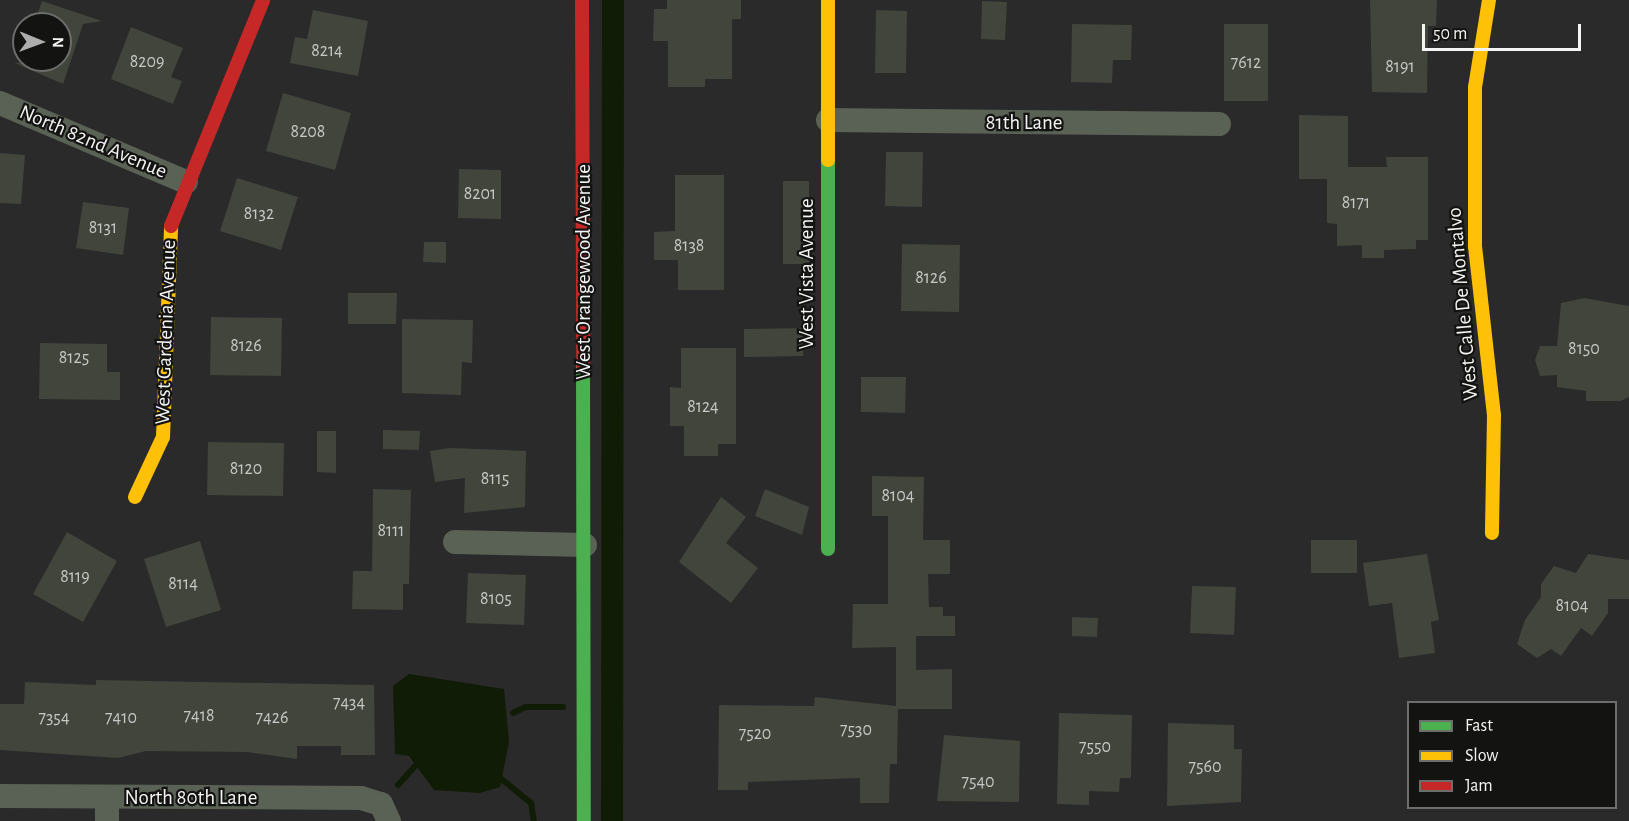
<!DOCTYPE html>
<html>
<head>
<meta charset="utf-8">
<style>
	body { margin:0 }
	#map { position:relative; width:1629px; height:821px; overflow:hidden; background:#2a2a2a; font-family:"Alegreya Sans",sans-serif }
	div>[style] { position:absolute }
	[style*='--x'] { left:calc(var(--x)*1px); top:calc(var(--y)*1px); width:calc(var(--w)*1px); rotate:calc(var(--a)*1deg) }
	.water>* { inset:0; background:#111c06 }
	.stream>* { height:6px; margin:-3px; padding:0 3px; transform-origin:3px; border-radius:3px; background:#111c06 }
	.canal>* { height:22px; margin:-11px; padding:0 11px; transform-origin:11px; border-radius:11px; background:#111c06 }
	.building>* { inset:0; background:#41453c }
	.street>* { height:24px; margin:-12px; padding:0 12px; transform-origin:12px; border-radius:12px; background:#5a6155 }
	.fast>* { height:14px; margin:-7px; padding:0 7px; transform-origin:7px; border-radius:7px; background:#4caf50 }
	.slow>* { height:14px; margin:-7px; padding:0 7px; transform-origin:7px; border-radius:7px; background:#ffc107 }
	.jam>* { height:14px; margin:-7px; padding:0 7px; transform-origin:7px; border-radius:7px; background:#c62828 }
	span { translate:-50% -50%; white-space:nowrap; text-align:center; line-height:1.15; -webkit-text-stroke:4.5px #131312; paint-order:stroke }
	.number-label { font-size:18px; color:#c6c8c5 }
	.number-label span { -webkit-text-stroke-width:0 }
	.street-label { font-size:21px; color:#f3f4f3 }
	.legend { position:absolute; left:1407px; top:701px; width:210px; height:108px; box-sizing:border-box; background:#131312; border:2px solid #6d6d6c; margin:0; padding:8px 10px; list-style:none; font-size:18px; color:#f3f4f3 }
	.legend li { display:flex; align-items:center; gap:12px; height:30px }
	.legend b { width:30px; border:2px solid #6d6d6c }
	.north { position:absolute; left:12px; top:12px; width:60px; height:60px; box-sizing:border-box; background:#131312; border:2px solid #6d6d6c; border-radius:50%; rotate:91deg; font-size:16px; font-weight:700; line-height:24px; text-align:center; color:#f3f4f3 }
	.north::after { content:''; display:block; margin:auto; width:21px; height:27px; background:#adadad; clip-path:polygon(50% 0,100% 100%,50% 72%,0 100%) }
	.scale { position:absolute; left:1422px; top:24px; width:159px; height:27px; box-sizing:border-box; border:3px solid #f3f4f3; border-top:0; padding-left:8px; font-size:18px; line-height:21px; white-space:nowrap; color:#f3f4f3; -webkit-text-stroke:4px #131312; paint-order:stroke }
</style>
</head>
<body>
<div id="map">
	<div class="water">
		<i style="clip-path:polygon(409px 674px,504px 689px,509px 742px,500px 787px,480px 793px,434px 790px,409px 756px,395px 754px,393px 686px)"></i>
	</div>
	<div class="stream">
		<i style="--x:513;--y:713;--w:14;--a:-25"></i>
		<i style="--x:526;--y:707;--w:37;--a:0"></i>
		<i style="--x:499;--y:777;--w:41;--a:39.1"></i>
		<i style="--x:531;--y:803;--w:18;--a:81"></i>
		<i style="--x:398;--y:785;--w:27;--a:-48"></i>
	</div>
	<div class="canal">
		<i style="--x:612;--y:821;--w:821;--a:-89.93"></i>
	</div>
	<div class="building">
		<i style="clip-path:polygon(667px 0,741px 0,741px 19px,732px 19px,732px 79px,705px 79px,705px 87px,668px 87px,668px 41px,653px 41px,654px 9px,667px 9px)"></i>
		<i style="clip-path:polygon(1370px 0,1437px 0,1436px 26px,1428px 26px,1427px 93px,1372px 92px)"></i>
		<i style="clip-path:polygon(42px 1px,102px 21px,83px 24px,63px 84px,15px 63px,60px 60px,60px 24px,34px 24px)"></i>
		<i style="clip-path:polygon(982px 1px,1007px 2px,1005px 40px,981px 39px)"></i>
		<i style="clip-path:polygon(313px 10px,368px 21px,358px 76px,290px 63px,295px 37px,307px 39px)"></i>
		<i style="clip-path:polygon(876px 10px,907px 11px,906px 73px,875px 73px)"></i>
		<i style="clip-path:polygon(1072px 24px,1132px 25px,1131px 60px,1113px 60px,1112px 83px,1071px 82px)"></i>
		<i style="clip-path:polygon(1224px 24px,1268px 24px,1268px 101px,1224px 101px)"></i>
		<i style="clip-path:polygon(131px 27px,183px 48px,171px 77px,182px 81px,173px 104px,111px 79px)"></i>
		<i style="clip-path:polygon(283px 93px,351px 113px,335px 170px,266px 151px)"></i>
		<i style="clip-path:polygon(1299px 115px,1348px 116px,1348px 167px,1387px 167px,1386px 157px,1428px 157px,1428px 240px,1416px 240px,1416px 249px,1384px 250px,1384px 258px,1362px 258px,1362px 245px,1337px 246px,1337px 224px,1327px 223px,1327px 179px,1299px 179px)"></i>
		<i style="clip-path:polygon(886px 152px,923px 152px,922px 207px,885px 206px)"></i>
		<i style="clip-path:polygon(0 153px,25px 155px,21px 204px,0 203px)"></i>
		<i style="clip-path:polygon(459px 169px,501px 170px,501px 219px,458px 218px)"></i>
		<i style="clip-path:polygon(675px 175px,724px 175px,724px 290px,678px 290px,678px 260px,654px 260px,654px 232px,675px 231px)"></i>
		<i style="clip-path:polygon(237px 178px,298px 197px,281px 250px,220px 231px)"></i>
		<i style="clip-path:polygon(783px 181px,809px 181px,809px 264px,783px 264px)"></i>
		<i style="clip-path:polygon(83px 202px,129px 208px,123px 255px,76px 248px)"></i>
		<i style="clip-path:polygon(424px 242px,446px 242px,446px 263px,423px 262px)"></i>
		<i style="clip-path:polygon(902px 244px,960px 245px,959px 312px,901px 311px)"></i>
		<i style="clip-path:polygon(348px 293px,397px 293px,396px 324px,348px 324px)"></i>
		<i style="clip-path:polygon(1584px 298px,1629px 306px,1629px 397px,1621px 401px,1586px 401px,1586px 391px,1557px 387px,1557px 375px,1540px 376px,1535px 360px,1540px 346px,1557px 346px,1561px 303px)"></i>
		<i style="clip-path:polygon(211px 317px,282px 318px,281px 376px,210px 375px)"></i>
		<i style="clip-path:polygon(402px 319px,473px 320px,472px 363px,462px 362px,461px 395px,402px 393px)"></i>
		<i style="clip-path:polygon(803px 328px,803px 356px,744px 357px,744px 329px)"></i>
		<i style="clip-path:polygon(40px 343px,107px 344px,107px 372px,120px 372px,120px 400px,39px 399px)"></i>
		<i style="clip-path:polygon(681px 348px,736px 348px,736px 444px,718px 444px,718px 456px,684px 456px,684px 426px,670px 426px,670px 387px,681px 388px)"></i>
		<i style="clip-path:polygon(861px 377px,906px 377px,905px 413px,861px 412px)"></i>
		<i style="clip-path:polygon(383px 430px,420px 431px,419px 450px,383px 449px)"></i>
		<i style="clip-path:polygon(317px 431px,336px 431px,336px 473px,317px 472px)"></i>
		<i style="clip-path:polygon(208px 442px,284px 443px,283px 496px,207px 495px)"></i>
		<i style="clip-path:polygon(450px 448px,526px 451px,525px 507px,464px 513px,465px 478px,435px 482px,430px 451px)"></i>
		<i style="clip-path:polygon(872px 476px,924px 477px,923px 540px,950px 540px,950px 574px,928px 574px,929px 607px,943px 607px,943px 616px,955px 616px,955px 636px,916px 636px,916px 670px,952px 669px,952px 709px,898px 709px,897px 764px,890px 764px,889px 803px,860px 803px,860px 778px,748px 782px,748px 790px,718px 790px,719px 705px,814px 706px,815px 697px,896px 706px,896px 647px,852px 648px,853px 604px,888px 604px,888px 516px,872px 516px)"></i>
		<i style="clip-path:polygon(373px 489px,411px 490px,409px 584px,403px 584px,403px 610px,352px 609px,353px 571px,372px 571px)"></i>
		<i style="clip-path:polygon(765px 489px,809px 507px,802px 535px,755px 516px)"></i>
		<i style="clip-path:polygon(721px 497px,746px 517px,726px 543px,758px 568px,731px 603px,679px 562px)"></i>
		<i style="clip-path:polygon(67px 532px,117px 561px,83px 622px,33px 594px)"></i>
		<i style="clip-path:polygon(1311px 540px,1357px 540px,1357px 573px,1311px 573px)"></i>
		<i style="clip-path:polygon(200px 541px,221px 610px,166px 627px,144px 559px)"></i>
		<i style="clip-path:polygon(1427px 554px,1439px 620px,1431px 622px,1435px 653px,1399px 658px,1392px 603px,1369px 606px,1363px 563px)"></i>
		<i style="clip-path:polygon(1588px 554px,1629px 560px,1629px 599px,1608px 599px,1608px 613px,1592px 636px,1581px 628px,1561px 656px,1551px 649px,1537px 658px,1517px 644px,1525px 620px,1541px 597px,1541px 584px,1554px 566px,1576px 573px)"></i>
		<i style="clip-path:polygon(468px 573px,526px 575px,524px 625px,466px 623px)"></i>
		<i style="clip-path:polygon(1192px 586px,1236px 587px,1234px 635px,1190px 633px)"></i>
		<i style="clip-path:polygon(1072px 617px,1098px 618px,1097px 637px,1072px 636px)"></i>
		<i style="clip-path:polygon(96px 680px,374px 685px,375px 755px,341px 755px,341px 746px,297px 746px,297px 759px,247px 752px,146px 751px,118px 758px,0 750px,0 704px,24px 704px,25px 682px,96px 685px)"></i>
		<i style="clip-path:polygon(1059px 713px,1132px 715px,1131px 778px,1120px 778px,1119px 792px,1089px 791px,1089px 805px,1057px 804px)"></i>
		<i style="clip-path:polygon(1168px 723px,1234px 725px,1234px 749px,1242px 749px,1241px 802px,1167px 806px)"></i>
		<i style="clip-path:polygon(944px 735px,1020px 741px,1019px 802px,937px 801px)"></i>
	</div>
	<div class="street">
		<i style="--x:0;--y:103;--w:202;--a:23"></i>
		<i style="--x:828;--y:120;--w:391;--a:0.6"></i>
		<i style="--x:455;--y:542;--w:130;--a:1.3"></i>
		<i style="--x:0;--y:796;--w:361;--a:0.3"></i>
		<i style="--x:361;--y:798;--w:21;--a:17"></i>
		<i style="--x:381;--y:804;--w:19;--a:65"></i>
		<i style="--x:107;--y:821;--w:24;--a:-90"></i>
	</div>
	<div class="fast">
		<i style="--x:828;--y:160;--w:389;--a:90"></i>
		<i style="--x:583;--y:366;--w:455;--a:89.9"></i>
	</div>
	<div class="slow">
		<i style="--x:828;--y:0;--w:160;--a:90"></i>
		<i style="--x:1489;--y:0;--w:88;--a:99.1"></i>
		<i style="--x:1475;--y:87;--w:159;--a:90"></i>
		<i style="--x:1475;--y:246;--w:170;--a:83.6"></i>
		<i style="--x:1494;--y:415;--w:118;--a:91"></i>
		<i style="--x:135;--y:497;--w:66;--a:-65"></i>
		<i style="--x:163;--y:437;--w:211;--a:-87.8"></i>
	</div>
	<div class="jam">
		<i style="--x:582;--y:0;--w:366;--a:89.8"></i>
		<i style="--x:171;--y:226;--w:244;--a:-67.8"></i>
	</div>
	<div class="number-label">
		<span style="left:327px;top:51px">8214</span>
		<span style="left:147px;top:62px">8209</span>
		<span style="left:1246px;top:63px">7612</span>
		<span style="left:1400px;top:67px">8191</span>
		<span style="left:308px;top:132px">8208</span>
		<span style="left:480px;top:194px">8201</span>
		<span style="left:1356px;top:203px">8171</span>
		<span style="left:259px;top:214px">8132</span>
		<span style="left:103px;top:228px">8131</span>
		<span style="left:689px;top:246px">8138</span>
		<span style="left:931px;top:278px">8126</span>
		<span style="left:246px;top:346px">8126</span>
		<span style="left:1584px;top:349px">8150</span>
		<span style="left:74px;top:358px">8125</span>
		<span style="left:703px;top:407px">8124</span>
		<span style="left:246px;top:469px">8120</span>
		<span style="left:495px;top:479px">8115</span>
		<span style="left:898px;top:496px">8104</span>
		<span style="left:391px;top:531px">8111</span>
		<span style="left:75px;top:577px">8119</span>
		<span style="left:183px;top:584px">8114</span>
		<span style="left:496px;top:599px">8105</span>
		<span style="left:1572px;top:606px">8104</span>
		<span style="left:349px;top:703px">7434</span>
		<span style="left:199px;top:716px">7418</span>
		<span style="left:54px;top:718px">7354</span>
		<span style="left:121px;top:718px">7410</span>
		<span style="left:272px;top:718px">7426</span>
		<span style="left:856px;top:730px">7530</span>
		<span style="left:755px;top:734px">7520</span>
		<span style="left:1095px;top:747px">7550</span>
		<span style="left:1205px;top:767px">7560</span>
		<span style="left:978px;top:782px">7540</span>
	</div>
	<div class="street-label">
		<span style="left:1024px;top:123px">81th Lane</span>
		<span style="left:93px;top:142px;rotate:23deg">North 82nd Avenue</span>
		<span style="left:584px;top:272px;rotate:-90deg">West Orangewood Avenue</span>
		<span style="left:807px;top:274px;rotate:-90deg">West Vista Avenue</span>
		<span style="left:1463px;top:304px;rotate:-95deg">West Calle De Montalvo</span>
		<span style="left:166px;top:332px;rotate:-88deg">West Gardenia Avenue</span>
		<span style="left:191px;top:798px">North 80th Lane</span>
	</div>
	<ul class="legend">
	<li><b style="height:8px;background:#4caf50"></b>Fast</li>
	<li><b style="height:8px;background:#ffc107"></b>Slow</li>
	<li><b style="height:8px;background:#c62828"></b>Jam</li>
	</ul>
	<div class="north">N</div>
	<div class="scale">50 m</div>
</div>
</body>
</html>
